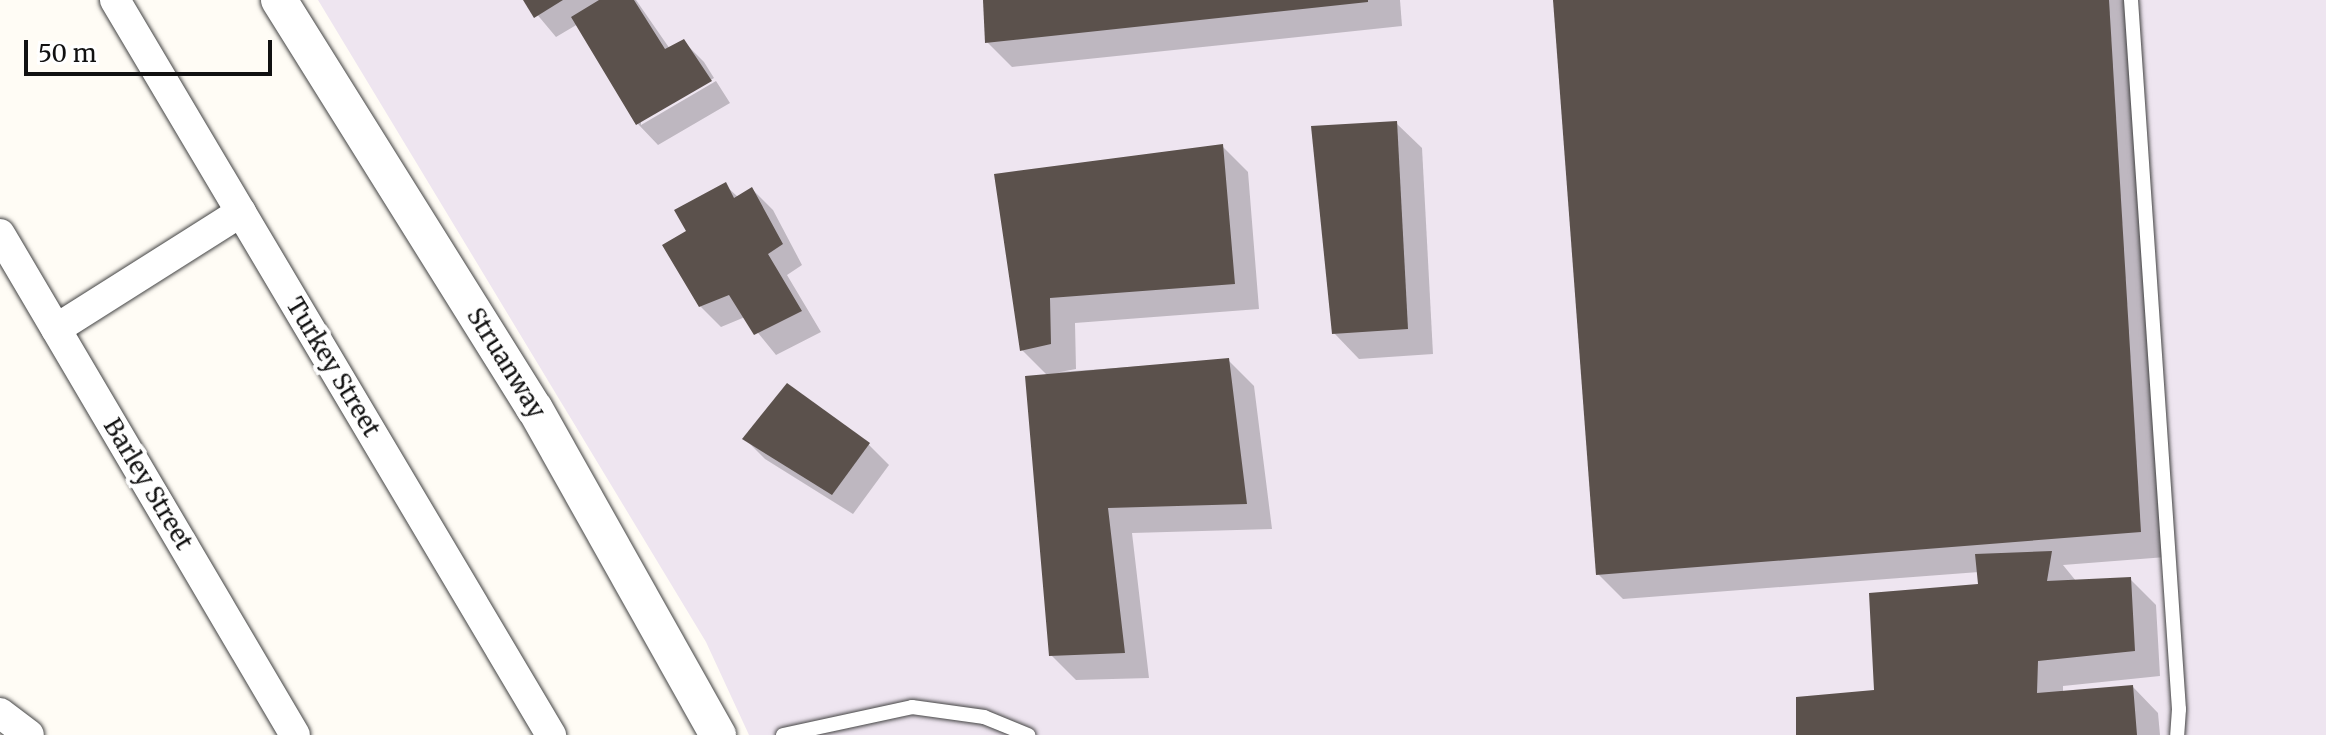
<!DOCTYPE html>
<html>
<head>
<meta charset="utf-8">
<style>
	body { margin:0 }
	#map { position:relative; width:2326px; height:735px; overflow:hidden; background:#fffcf5; font-family:Merriweather,serif }
	div>[style] { position:absolute }
	[style*='--x'] { left:calc(var(--x)*1px); top:calc(var(--y)*1px); width:calc(var(--w)*1px); rotate:calc(var(--a)*1deg) }
	.industrial>* { inset:0; background:#eee5f0 }
	.shadow>* { inset:0; background:#0003 }
	.building>* { inset:0; background:#5b514c }
	.roads { filter:drop-shadow(0 0 2px #444) drop-shadow(0 0 2px #444) }
	.service>* { height:14px; margin:-7px; padding:0 7px; transform-origin:7px; border-radius:7px; background:#fff }
	.minor>* { height:30px; margin:-15px; padding:0 15px; transform-origin:15px; border-radius:15px; background:#fff }
	.tertiary>* { height:36px; margin:-18px; padding:0 18px; transform-origin:18px; border-radius:18px; background:#fff }
	span { translate:-50% -50%; white-space:nowrap; text-align:center; line-height:1.15; -webkit-text-stroke:8px #fff; paint-order:stroke }
	.street-label { font-size:24px; color:#111 }
	.scale { position:absolute; left:24px; top:40px; width:248px; height:36px; box-sizing:border-box; border:4px solid #111; border-top:0; padding-left:10px; font-size:24px; line-height:28px; white-space:nowrap; color:#111; -webkit-text-stroke:6px #fff; paint-order:stroke }
</style>
</head>
<body>
<div id="map">
	<div class="industrial">
		<i style="clip-path:polygon(318px 0,2326px 0,2326px 735px,749px 735px,706px 642px)"></i>
	</div>
	<div class="shadow">
		<i style="clip-path:polygon(525px 0,636px 0,670px 49px,683px 41px,704px 62px,714px 78px,641px 120px,641px 125px,716px 81px,730px 103px,658px 145px,638px 124px,578px 24px,556px 37px)"></i>
		<i style="clip-path:polygon(985px 0,1400px 0,1402px 26px,1012px 67px,987px 42px)"></i>
		<i style="clip-path:polygon(1555px 0,2132px 0,2166px 557px,2063px 565px,2076px 581px,2130px 579px,2156px 605px,2160px 676px,2063px 686px,2063px 693px,2133px 687px,2158px 713px,2160px 735px,1798px 735px,1876px 692px,1980px 586px,1979px 572px,1623px 599px,1598px 574px)"></i>
		<i style="clip-path:polygon(1396px 123px,1422px 148px,1433px 354px,1359px 359px,1334px 333px)"></i>
		<i style="clip-path:polygon(1222px 146px,1248px 172px,1259px 309px,1075px 323px,1076px 369px,1060px 372px,1228px 360px,1254px 386px,1272px 529px,1132px 533px,1149px 678px,1076px 680px,1051px 655px,1048px 376px,1022px 350px,996px 176px)"></i>
		<i style="clip-path:polygon(725px 185px,739px 198px,752px 189px,773px 210px,802px 265px,787px 275px,821px 332px,776px 355px,745px 317px,721px 327px,700px 306px,689px 232px)"></i>
		<i style="clip-path:polygon(787px 386px,869px 445px,889px 465px,853px 514px,765px 459px,745px 439px)"></i>
	</div>
	<div class="building">
		<i style="clip-path:polygon(523px 0,563px 0,534px 18px)"></i>
		<i style="clip-path:polygon(599px 0,634px 0,665px 49px,684px 39px,712px 81px,636px 125px,571px 17px)"></i>
		<i style="clip-path:polygon(983px 0,1368px 0,1368px 2px,985px 43px)"></i>
		<i style="clip-path:polygon(1553px 0,2109px 0,2141px 532px,1596px 575px)"></i>
		<i style="clip-path:polygon(1397px 121px,1408px 329px,1332px 334px,1311px 126px)"></i>
		<i style="clip-path:polygon(1223px 144px,1235px 284px,1050px 298px,1051px 344px,1020px 351px,994px 174px)"></i>
		<i style="clip-path:polygon(726px 182px,734px 198px,752px 187px,783px 244px,768px 254px,802px 311px,754px 335px,729px 295px,699px 307px,662px 245px,686px 231px,674px 210px)"></i>
		<i style="clip-path:polygon(1229px 358px,1247px 504px,1108px 508px,1125px 653px,1049px 656px,1025px 376px)"></i>
		<i style="clip-path:polygon(787px 383px,870px 443px,832px 495px,742px 439px)"></i>
		<i style="clip-path:polygon(2052px 551px,2047px 581px,2131px 577px,2135px 651px,2038px 661px,2037px 693px,2133px 685px,2137px 735px,1796px 735px,1796px 697px,1874px 690px,1869px 593px,1978px 584px,1975px 554px)"></i>
	</div>
	<div class="roads">
		<div class="service">
			<i style="--x:2131;--y:0;--w:711;--a:86.13"></i>
			<i style="--x:2179;--y:709;--w:26;--a:94"></i>
			<i style="--x:783;--y:735;--w:132;--a:-12.2"></i>
			<i style="--x:912;--y:707;--w:73;--a:7.9"></i>
			<i style="--x:984;--y:717;--w:48;--a:22.2"></i>
		</div>
		<div class="minor">
			<i style="--x:115;--y:0;--w:855;--a:59.32"></i>
			<i style="--x:0;--y:234;--w:581;--a:59.51"></i>
			<i style="--x:56;--y:329;--w:219;--a:-32.3"></i>
			<i style="--x:0;--y:713;--w:36;--a:37"></i>
		</div>
		<div class="tertiary">
			<i style="--x:279;--y:0;--w:483;--a:58"></i>
			<i style="--x:535;--y:409;--w:374;--a:60.7"></i>
		</div>
	</div>
	<div class="street-label">
		<span style="left:506px;top:363px;rotate:58deg">Struanway</span>
		<span style="left:333px;top:367px;rotate:59deg">Turkey Street</span>
		<span style="left:148px;top:484px;rotate:59deg">Barley Street</span>
	</div>
	<div class="scale">50 m</div>
</div>
</body>
</html>
